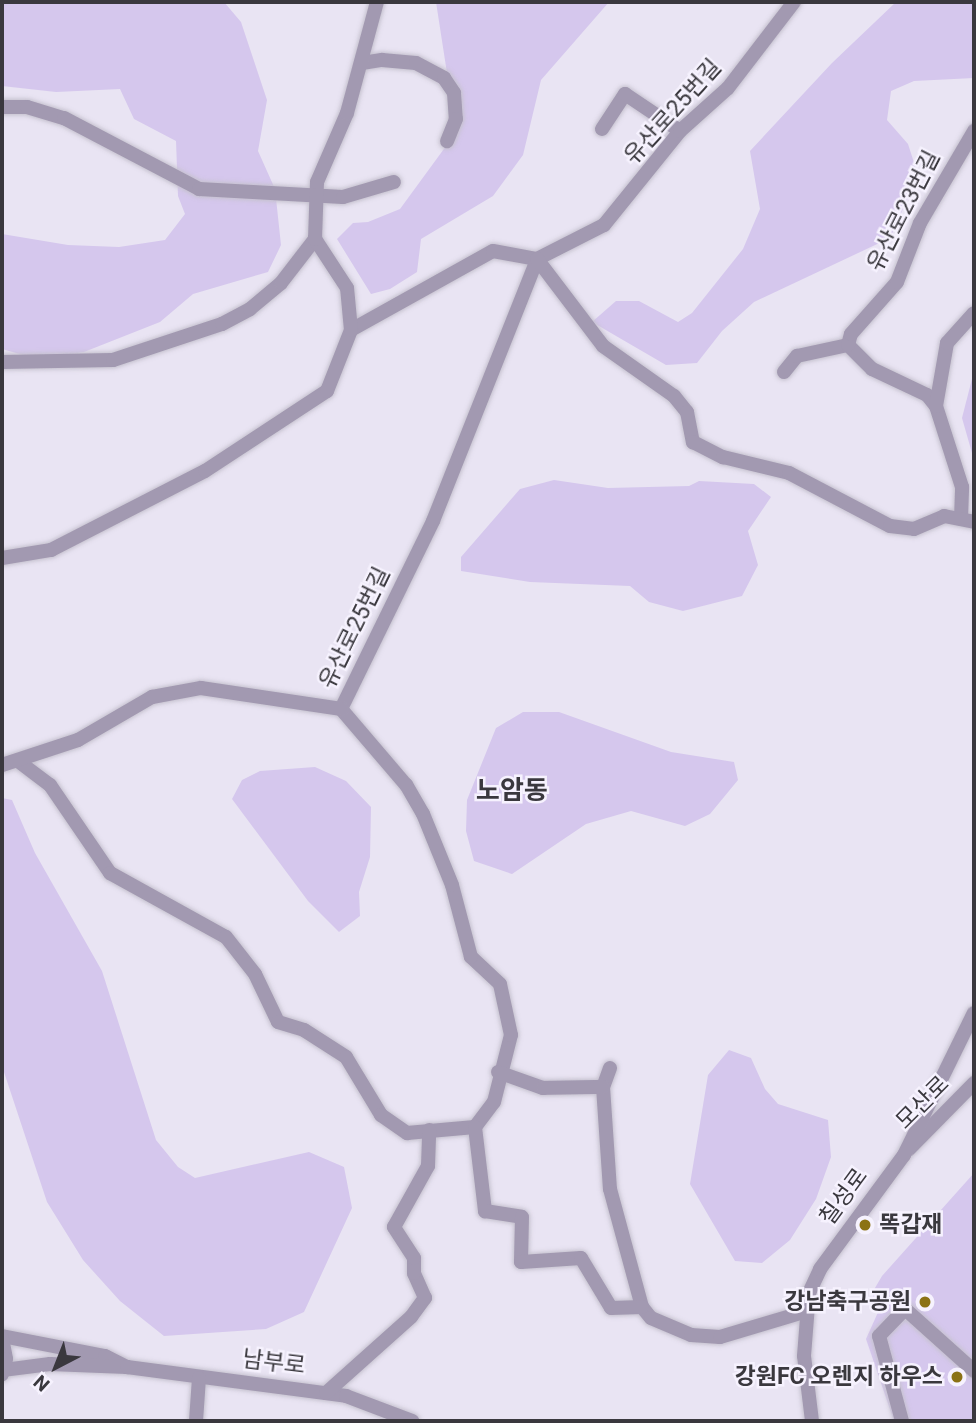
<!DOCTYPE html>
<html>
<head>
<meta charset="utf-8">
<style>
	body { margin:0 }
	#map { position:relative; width:976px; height:1423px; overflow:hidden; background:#e9e4f3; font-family:Roboto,"Noto Sans KR",sans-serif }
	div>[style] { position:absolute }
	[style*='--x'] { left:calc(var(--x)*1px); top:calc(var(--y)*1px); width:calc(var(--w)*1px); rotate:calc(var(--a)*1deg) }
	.green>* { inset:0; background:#d5c7ed }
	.roads { filter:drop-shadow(0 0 2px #c6c2cf) drop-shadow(0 0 2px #c6c2cf) }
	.minor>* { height:14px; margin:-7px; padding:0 7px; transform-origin:7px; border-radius:7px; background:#a299b1 }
	.dots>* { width:19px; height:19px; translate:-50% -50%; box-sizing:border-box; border:4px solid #f6f2fe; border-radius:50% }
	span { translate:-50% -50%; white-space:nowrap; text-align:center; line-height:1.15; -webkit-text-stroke:5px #f6f2fe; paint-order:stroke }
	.street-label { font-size:23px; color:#3a383e }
	.poi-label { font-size:23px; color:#3a383e; font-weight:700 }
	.left { translate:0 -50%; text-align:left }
	.right { translate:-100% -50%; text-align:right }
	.quarter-label { font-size:26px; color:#3a383e; font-weight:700 }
	.frame { position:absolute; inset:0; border:4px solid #3a383e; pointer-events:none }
	.north { position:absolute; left:21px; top:1332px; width:70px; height:70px; -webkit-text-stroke:5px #f6f2fe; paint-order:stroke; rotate:222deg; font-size:19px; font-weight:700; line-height:28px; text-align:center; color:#3a383e }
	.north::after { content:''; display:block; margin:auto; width:24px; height:32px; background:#3a383e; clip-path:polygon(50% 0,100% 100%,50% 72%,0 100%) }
</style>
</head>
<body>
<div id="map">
	<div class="green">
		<i style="clip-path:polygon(2px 2px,224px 2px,241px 22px,267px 100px,258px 151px,275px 189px,281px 245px,268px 272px,193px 294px,160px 322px,84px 352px,37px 359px,2px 349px,2px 234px,68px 245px,119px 247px,165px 240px,185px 214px,178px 196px,176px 141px,134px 119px,120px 89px,56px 92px,2px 86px)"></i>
		<i style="clip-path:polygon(436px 2px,609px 2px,541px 80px,523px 155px,493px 196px,421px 239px,417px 272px,390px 289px,371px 294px,337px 239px,353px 223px,368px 222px,400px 209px,449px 142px,453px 112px)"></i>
		<i style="clip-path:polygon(896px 2px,974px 2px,974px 78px,914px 81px,891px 91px,887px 120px,908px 144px,918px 175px,890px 238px,754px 302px,722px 331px,697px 363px,666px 365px,592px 322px,616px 301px,639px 301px,678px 322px,692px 313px,743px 249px,760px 209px,750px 151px,832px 63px)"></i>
		<i style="clip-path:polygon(974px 371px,974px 460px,962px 418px)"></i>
		<i style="clip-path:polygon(554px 480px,608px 488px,689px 486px,699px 481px,754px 484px,771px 497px,748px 531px,758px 565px,742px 596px,683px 611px,649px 602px,630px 586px,530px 582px,461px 571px,461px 557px,520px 489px)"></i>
		<i style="clip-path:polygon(523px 712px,559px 712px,671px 752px,734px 762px,738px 780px,710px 814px,685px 826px,631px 811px,586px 824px,512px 874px,474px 861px,466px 831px,467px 800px,496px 728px)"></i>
		<i style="clip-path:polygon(315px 767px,346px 781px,371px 807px,370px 857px,359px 892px,360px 916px,339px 932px,308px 901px,232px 799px,242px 780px,260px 771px)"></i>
		<i style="clip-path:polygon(2px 798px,12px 800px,35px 853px,102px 971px,156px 1140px,178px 1167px,195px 1178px,309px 1152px,344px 1167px,352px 1208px,304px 1312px,266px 1329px,164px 1336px,120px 1301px,83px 1260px,47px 1202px,2px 1066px)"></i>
		<i style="clip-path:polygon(729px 1050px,751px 1058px,765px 1089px,778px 1104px,828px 1120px,831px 1157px,816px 1199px,790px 1240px,762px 1263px,735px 1261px,690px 1184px,708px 1075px)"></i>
		<i style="clip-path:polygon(974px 1173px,974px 1421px,894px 1421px,866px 1339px,879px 1310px,872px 1293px,882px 1276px)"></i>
	</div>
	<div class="roads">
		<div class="minor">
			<i style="--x:362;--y:63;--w:20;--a:-9"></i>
			<i style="--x:382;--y:60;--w:34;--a:5"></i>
			<i style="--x:416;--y:63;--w:32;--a:28"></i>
			<i style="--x:444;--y:78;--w:18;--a:56"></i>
			<i style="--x:454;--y:93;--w:26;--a:86"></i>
			<i style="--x:456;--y:119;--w:24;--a:112"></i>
			<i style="--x:2;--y:107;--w:25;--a:0"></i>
			<i style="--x:27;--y:107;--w:39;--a:17"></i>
			<i style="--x:64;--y:118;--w:153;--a:27.7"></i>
			<i style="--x:199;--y:189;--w:144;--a:3.2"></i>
			<i style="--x:343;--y:197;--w:53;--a:-16.4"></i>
			<i style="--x:602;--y:129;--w:42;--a:-56.7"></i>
			<i style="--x:625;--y:94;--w:66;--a:33.9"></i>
			<i style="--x:351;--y:330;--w:162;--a:-29.1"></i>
			<i style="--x:493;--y:251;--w:45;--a:10.3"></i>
			<i style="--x:537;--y:259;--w:75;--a:-26.9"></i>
			<i style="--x:604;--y:225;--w:121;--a:-51"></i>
			<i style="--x:680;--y:131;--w:64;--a:-41.9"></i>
			<i style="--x:728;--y:88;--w:108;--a:-52.5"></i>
			<i style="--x:2;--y:362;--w:111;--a:-1"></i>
			<i style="--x:113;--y:360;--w:115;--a:-18.3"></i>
			<i style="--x:222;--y:324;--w:32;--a:-28"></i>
			<i style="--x:250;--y:309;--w:40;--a:-40"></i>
			<i style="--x:281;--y:283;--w:56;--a:-52.3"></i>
			<i style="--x:784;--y:372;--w:21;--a:-51"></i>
			<i style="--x:797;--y:356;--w:52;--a:-12.2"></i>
			<i style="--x:936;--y:406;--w:14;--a:-129"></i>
			<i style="--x:927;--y:395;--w:61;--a:-154.7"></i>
			<i style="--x:872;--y:369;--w:34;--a:-135"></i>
			<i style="--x:848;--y:345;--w:11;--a:-75"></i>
			<i style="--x:851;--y:334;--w:69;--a:-48.5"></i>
			<i style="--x:897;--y:282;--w:63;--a:-68.7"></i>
			<i style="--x:920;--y:223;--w:107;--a:-59.6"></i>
			<i style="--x:961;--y:519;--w:32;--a:-88"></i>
			<i style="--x:962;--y:487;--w:85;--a:-107.8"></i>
			<i style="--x:936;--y:406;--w:64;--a:-80.1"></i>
			<i style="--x:947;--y:343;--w:40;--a:-48"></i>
			<i style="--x:2;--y:558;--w:50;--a:-9.3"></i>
			<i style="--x:51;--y:550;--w:173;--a:-27.2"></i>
			<i style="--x:205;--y:471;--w:146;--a:-33.3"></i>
			<i style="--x:327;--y:391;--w:66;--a:-68.5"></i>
			<i style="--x:351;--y:330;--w:42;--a:-95.4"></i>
			<i style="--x:347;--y:288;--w:59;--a:-123.1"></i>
			<i style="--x:315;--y:239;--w:57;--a:-88"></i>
			<i style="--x:317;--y:182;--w:75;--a:-66.5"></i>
			<i style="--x:347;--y:113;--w:115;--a:-74.9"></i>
			<i style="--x:341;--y:709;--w:209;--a:-63.9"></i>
			<i style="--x:433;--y:521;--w:282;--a:-68.3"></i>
			<i style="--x:537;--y:259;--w:109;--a:52.8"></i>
			<i style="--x:603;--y:346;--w:87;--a:35.2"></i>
			<i style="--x:674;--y:396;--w:21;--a:51"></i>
			<i style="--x:687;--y:412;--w:31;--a:79"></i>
			<i style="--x:693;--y:442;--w:34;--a:27"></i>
			<i style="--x:723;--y:457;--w:68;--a:13.6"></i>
			<i style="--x:789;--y:473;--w:114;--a:27.7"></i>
			<i style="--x:890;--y:526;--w:24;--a:7"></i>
			<i style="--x:914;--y:529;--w:33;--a:-23"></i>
			<i style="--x:944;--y:516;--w:31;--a:11"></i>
			<i style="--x:18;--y:761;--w:40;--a:37"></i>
			<i style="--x:50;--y:785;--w:107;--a:55.7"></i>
			<i style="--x:110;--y:873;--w:132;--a:28.9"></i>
			<i style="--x:226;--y:937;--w:47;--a:51.9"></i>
			<i style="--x:255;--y:974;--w:53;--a:64.4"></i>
			<i style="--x:278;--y:1022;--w:27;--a:17"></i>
			<i style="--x:304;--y:1030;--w:50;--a:32.7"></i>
			<i style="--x:346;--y:1057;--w:68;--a:58.9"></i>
			<i style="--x:381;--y:1115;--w:32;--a:35"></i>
			<i style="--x:407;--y:1133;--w:68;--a:-5"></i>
			<i style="--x:475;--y:1127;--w:31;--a:-53"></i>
			<i style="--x:494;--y:1102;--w:69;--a:-75.8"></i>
			<i style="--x:511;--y:1035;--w:52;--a:-102.2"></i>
			<i style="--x:500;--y:984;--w:40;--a:-137"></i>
			<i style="--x:471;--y:957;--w:74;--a:-104.8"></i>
			<i style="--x:452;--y:885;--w:77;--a:-112.2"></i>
			<i style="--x:423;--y:814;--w:34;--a:-120"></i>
			<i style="--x:406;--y:785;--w:100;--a:-130.5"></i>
			<i style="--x:2;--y:765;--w:80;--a:-18.2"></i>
			<i style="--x:78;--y:740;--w:86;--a:-30.2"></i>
			<i style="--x:152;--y:697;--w:50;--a:-10.4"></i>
			<i style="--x:201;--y:688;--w:142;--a:8.5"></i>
			<i style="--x:610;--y:1068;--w:20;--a:110"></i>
			<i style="--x:603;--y:1087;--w:102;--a:86.1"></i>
			<i style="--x:610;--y:1189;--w:122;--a:74.8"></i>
			<i style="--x:642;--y:1307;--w:14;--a:51"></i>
			<i style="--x:651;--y:1318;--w:43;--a:23"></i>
			<i style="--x:691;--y:1335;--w:29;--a:4"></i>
			<i style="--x:720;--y:1337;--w:88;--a:-16.6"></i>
			<i style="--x:498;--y:1072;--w:48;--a:19.6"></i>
			<i style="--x:543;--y:1088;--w:60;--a:-1"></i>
			<i style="--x:475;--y:1127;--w:85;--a:83.2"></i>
			<i style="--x:485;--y:1211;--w:37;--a:9"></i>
			<i style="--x:522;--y:1217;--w:45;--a:91.3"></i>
			<i style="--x:521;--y:1262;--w:60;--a:-3.8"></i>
			<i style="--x:581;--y:1258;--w:58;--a:59"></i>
			<i style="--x:611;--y:1308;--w:31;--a:-2"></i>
			<i style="--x:909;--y:1149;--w:93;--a:-45.4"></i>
			<i style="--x:2;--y:1336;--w:105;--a:11"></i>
			<i style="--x:105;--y:1356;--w:25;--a:27"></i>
			<i style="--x:127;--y:1367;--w:77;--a:-177.8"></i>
			<i style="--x:50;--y:1364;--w:46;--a:172.6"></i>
			<i style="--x:2;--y:1338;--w:21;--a:79"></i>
			<i style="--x:6;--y:1359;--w:16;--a:105"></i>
			<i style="--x:127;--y:1367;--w:221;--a:7.5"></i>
			<i style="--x:346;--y:1396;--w:71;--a:20.7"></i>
			<i style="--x:326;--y:1393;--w:114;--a:-41.8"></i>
			<i style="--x:411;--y:1317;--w:24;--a:-54"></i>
			<i style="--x:425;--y:1298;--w:27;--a:-114"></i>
			<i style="--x:414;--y:1273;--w:15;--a:-90"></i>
			<i style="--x:414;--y:1258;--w:37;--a:-123"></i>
			<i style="--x:394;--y:1227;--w:70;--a:-60.9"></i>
			<i style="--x:428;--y:1166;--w:36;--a:-88"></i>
			<i style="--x:196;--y:1421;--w:43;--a:-86"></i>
			<i style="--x:812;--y:1421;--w:65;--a:-97"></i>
			<i style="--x:804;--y:1356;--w:63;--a:-85.5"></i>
			<i style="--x:809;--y:1293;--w:26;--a:-65"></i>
			<i style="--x:820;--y:1269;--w:142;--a:-53.6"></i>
			<i style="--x:904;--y:1155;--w:158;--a:-63.8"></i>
			<i style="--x:902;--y:1421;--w:88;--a:-105.1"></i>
			<i style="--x:879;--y:1336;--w:37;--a:-46"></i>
			<i style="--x:905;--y:1309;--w:93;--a:41.9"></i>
		</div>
	</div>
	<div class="dots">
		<i style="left:865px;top:1225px;background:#8b7215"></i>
		<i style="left:925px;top:1302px;background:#8b7215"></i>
		<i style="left:957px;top:1377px;background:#8b7215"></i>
	</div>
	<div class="street-label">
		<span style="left:673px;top:112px;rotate:-48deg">유산로25번길</span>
		<span style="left:904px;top:211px;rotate:-63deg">유산로23번길</span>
		<span style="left:355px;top:628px;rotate:-64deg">유산로25번길</span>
		<span style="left:923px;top:1103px;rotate:-45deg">모산로</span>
		<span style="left:844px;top:1197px;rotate:-54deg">칠성로</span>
		<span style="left:274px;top:1363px;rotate:7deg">남부로</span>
	</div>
	<div class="poi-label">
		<span class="left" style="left:879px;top:1225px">똑갑재</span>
		<span class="right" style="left:911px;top:1302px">강남축구공원</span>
		<span class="right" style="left:943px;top:1377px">강원FC 오렌지 하우스</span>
	</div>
	<div class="quarter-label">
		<span style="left:512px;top:791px">노암동</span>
	</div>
	<div class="frame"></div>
	<div class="north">N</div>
</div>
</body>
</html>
